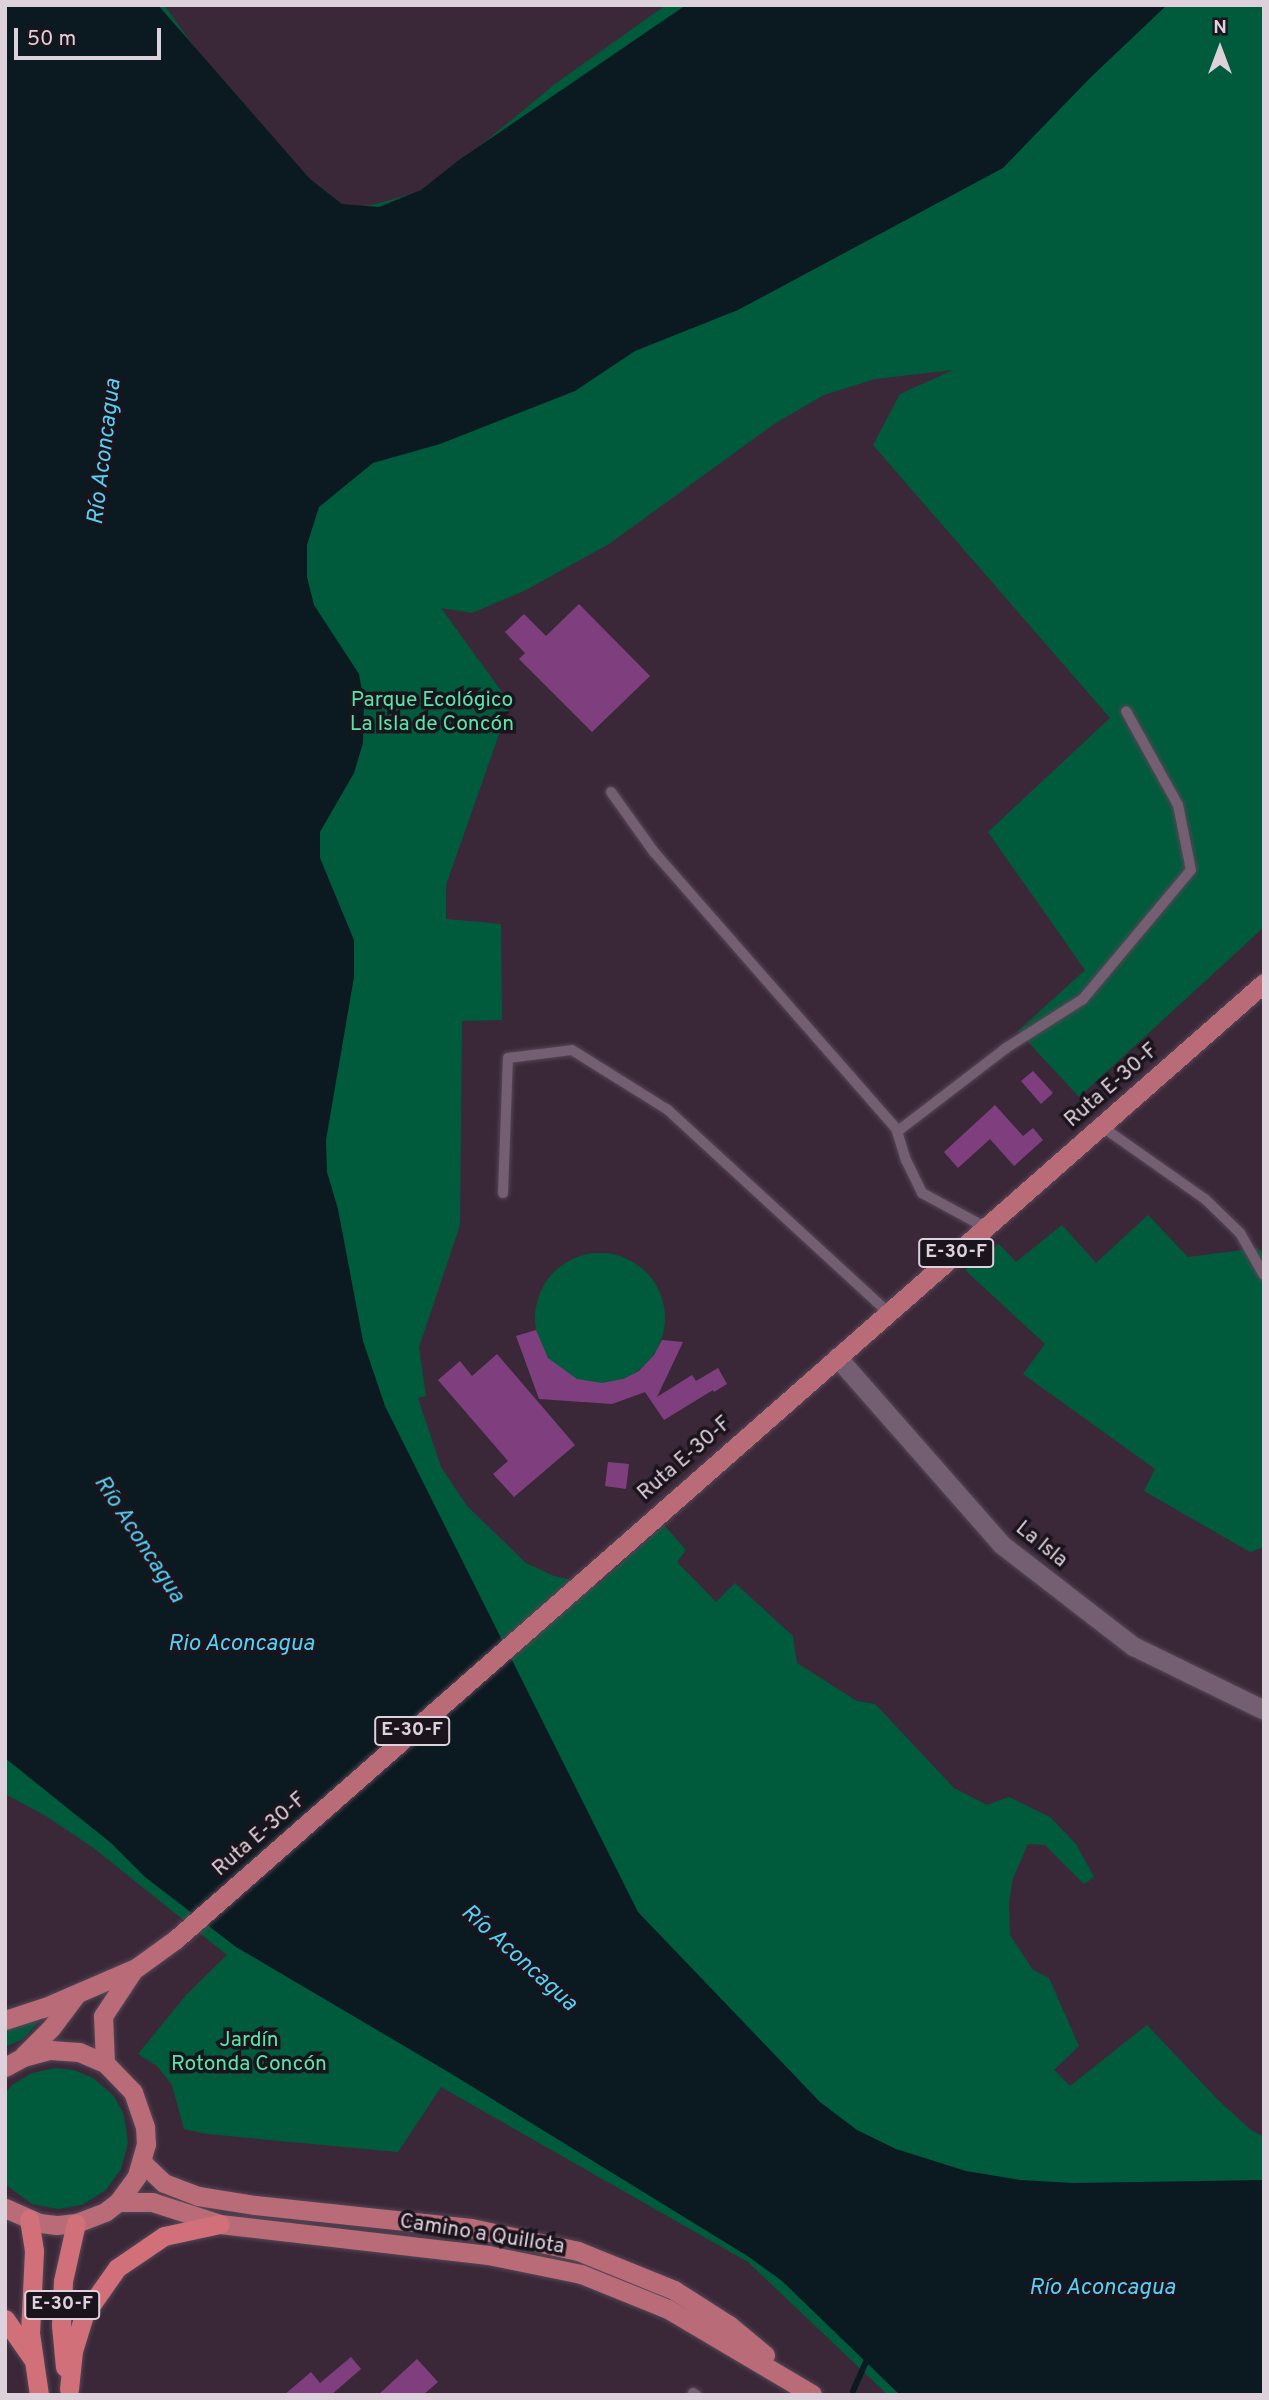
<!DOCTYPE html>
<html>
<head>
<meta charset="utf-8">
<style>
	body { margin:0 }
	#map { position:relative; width:1269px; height:2400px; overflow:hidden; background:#3a2839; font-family:Overpass,sans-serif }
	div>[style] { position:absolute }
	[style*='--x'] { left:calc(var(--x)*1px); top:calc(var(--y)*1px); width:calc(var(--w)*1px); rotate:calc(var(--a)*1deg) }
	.green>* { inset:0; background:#005b3c }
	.round { border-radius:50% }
	.water>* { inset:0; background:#0a1a20 }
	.stream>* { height:6px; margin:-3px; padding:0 3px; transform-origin:3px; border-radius:3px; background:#0a1a20 }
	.building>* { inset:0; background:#7f3f7f }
	.roads { filter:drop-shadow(0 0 2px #554655) drop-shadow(0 0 2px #554655) }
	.service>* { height:10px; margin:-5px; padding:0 5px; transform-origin:5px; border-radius:5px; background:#735e72 }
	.minor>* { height:19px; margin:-9.5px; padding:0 9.5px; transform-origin:9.5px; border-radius:9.5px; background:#735e72 }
	.primary>* { height:19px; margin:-9.5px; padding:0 9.5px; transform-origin:9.5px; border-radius:9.5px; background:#ba6b78 }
	.trunk>* { height:19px; margin:-9.5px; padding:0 9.5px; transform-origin:9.5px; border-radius:9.5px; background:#d2707a }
	span { translate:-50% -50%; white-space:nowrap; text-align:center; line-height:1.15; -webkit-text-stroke:7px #1c141c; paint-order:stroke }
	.shield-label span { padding:2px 5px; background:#1c141c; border:2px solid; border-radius:5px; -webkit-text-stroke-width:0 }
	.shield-label { font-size:19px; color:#ddd1dc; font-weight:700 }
	.park-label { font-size:21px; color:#55e7a9 }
	.street-label { font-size:21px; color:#ddd1dc }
	.water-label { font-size:23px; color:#53d2f8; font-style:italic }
	.frame { position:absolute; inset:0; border:7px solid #ddd1dc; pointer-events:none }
	.north { position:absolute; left:1185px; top:14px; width:70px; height:70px; -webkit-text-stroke:5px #1c141c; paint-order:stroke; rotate:0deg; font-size:19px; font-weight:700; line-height:28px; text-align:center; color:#ddd1dc }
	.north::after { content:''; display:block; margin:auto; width:24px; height:32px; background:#ddd1dc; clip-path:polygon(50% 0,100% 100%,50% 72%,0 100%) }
	.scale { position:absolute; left:14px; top:28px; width:147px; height:32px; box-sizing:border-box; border:4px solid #ddd1dc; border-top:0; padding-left:9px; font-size:21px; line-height:24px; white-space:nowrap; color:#ddd1dc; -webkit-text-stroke:5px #1c141c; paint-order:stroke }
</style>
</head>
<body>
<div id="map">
	<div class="green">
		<i style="clip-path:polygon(5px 5px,164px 5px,223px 87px,313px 190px,341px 208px,372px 205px,427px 190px,555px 84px,666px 5px,1264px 5px,1264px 927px,1079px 1097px,1018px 1031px,1085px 970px,988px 832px,1110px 718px,873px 445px,900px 394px,953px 370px,875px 379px,824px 395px,774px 424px,609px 544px,526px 590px,472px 613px,441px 608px,510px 703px,446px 885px,446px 919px,501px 924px,502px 1020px,462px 1021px,460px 1225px,419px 1347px,426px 1396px,418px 1398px,441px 1467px,467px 1506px,526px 1563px,554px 1576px,597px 1585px,664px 1525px,686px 1550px,677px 1562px,716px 1602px,735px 1583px,793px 1636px,797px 1663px,857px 1701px,875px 1704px,954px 1788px,987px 1805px,1009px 1797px,1050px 1817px,1076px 1844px,1094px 1877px,1084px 1884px,1045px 1845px,1028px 1844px,1013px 1878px,1009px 1902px,1010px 1935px,1033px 1970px,1049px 1978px,1079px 2046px,1054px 2070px,1070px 2086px,1147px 2025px,1219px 2101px,1251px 2130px,1264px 2137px,1264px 2395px,888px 2395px,748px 2262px,441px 2087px,398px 2152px,207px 2134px,184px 2129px,172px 2085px,157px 2066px,138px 2054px,187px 1994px,227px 1955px,95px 1849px,46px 1816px,5px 1794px)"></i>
		<i style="clip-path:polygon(1148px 1215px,1188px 1257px,1257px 1248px,1264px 1253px,1264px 1547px,1250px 1552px,1144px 1491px,1155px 1469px,1023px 1374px,1045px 1344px,965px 1270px,999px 1244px,1016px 1262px,1062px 1225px,1096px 1263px)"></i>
		<i class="round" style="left:535px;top:1253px;width:130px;height:130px"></i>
		<i style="clip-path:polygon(38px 2018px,40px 2020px,23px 2039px,5px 2047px,5px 2027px)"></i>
		<i style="clip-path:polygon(55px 2068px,74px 2070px,93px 2078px,114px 2096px,124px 2115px,128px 2143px,121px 2169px,106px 2190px,82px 2205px,58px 2209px,32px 2204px,5px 2184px,5px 2094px,12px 2085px,32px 2073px)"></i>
	</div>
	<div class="water">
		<i style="clip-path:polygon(5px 5px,158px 5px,310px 179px,342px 204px,379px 207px,421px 190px,459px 160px,686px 5px,1167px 5px,1090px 78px,1003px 168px,738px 310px,635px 351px,575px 391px,440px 444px,373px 463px,319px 507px,307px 545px,307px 577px,314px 605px,359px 674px,364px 702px,363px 743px,354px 773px,320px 832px,320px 858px,354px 940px,354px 977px,326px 1140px,327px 1172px,338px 1209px,363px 1341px,385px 1406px,638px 1912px,820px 2102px,857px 2130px,896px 2149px,966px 2171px,1021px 2180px,1073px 2183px,1264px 2180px,1264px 2395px,900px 2395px,782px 2281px,749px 2257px,450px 2073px,236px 1947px,145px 1877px,111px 1843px,5px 1758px)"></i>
	</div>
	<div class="stream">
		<i style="--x:853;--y:2391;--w:36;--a:-66"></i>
	</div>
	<div class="building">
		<i style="clip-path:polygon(579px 604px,650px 676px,592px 732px,519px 659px,525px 653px,505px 632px,524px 614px,546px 636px)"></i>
		<i style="clip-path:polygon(1033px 1071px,1053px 1093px,1041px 1104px,1021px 1081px)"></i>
		<i style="clip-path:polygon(995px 1105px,1023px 1136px,1033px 1128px,1043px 1140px,1014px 1166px,990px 1139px,958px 1168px,944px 1152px)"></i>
		<i style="clip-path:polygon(536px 1330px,548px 1358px,577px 1379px,602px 1383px,623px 1379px,639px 1371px,654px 1355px,662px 1340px,683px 1342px,657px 1397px,692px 1375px,696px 1381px,718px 1368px,727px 1384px,714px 1392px,713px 1390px,664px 1420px,645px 1392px,612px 1404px,539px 1399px,516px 1336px)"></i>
		<i style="clip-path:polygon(497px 1354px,575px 1445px,514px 1497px,493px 1474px,508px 1461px,438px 1380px,460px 1361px,472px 1376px)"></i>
		<i style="clip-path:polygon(608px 1462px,629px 1464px,626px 1489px,605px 1486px)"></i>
		<i style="clip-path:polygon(351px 2357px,361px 2369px,331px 2395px,284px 2395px,311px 2372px,320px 2383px)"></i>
		<i style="clip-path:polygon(417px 2359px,438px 2382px,423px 2395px,378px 2395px)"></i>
	</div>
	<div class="roads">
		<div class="service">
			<i style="--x:611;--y:792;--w:74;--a:54.4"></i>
			<i style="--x:654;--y:852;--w:367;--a:48.8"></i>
			<i style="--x:896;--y:1128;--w:34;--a:73"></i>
			<i style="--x:906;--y:1160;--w:37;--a:64"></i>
			<i style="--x:922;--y:1193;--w:72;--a:28.4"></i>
			<i style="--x:1101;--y:1126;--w:127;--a:35.1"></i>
			<i style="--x:1205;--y:1199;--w:49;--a:44.2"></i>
			<i style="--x:1240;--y:1233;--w:48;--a:60.3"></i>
			<i style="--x:898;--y:1131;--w:136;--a:-37.5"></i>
			<i style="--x:1006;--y:1048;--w:91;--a:-32.5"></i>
			<i style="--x:1083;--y:999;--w:168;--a:-50.1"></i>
			<i style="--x:1191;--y:870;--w:66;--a:-101.3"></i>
			<i style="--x:1178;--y:805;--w:107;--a:-119"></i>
			<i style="--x:503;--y:1193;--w:135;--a:-87.9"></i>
			<i style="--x:508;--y:1058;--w:64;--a:-7.1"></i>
			<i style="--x:572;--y:1050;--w:113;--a:32"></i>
			<i style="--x:668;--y:1110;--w:299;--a:42.6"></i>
			<i style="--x:693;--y:2393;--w:4;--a:34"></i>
		</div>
		<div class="minor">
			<i style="--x:837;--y:1357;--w:249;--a:48.7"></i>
			<i style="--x:1001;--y:1544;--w:167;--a:37.7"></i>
			<i style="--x:1133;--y:1646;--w:146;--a:26"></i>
		</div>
		<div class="primary">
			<i style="--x:5;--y:2020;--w:40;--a:-18"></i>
			<i style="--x:43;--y:2008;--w:101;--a:-23.3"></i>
			<i style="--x:136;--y:1968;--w:49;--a:-35.9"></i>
			<i style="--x:176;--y:1939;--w:1448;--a:-41.31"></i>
			<i style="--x:24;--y:2055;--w:38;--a:-45"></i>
			<i style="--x:51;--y:2028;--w:40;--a:-53"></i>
			<i style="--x:105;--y:2063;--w:47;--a:-92.4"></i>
			<i style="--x:103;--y:2016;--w:56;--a:-56.6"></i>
			<i style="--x:5;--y:2067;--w:21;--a:-29"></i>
			<i style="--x:23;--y:2057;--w:28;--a:-15"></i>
			<i style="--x:50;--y:2050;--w:29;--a:4"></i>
			<i style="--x:79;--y:2052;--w:28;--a:23"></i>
			<i style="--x:105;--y:2063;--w:40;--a:46"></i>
			<i style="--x:133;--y:2092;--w:36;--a:71"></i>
			<i style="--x:145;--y:2126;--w:18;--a:87"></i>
			<i style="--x:146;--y:2144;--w:33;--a:106"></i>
			<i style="--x:137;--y:2176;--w:32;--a:126"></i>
			<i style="--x:118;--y:2202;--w:16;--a:142"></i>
			<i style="--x:105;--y:2212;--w:31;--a:159"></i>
			<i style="--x:76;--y:2223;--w:20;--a:174"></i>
			<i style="--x:56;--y:2225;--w:17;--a:-173"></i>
			<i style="--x:39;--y:2223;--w:37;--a:-156"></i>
			<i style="--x:142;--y:2162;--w:30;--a:44"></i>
			<i style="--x:164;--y:2183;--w:36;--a:21"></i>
			<i style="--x:198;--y:2196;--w:58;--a:9"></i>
			<i style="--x:255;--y:2205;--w:217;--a:6.1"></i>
			<i style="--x:471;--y:2228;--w:109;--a:12.1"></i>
			<i style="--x:578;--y:2251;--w:104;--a:22.1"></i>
			<i style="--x:674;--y:2290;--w:65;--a:32.5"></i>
			<i style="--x:729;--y:2325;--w:47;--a:39.8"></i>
			<i style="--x:118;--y:2202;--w:34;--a:0"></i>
			<i style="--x:152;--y:2202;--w:71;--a:17.9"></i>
			<i style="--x:220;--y:2224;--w:270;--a:6.6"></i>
			<i style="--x:488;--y:2255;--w:95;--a:11.5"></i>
			<i style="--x:581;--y:2274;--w:94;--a:21.9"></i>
			<i style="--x:668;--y:2309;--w:167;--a:30.6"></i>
		</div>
		<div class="trunk">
			<i style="--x:29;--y:2219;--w:32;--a:81"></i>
			<i style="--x:34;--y:2251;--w:82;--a:92.8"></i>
			<i style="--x:30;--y:2333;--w:63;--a:81.7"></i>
			<i style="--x:5;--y:2319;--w:47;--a:55.3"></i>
			<i style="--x:65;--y:2367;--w:42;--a:-95.4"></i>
			<i style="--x:61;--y:2325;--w:44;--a:-87.4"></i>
			<i style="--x:63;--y:2281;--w:59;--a:-77.4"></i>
			<i style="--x:69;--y:2389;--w:38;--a:-84"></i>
			<i style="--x:73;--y:2351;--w:38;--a:-73"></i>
			<i style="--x:84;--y:2315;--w:57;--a:-54.9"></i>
			<i style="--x:117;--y:2268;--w:57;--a:-34.2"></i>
			<i style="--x:164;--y:2236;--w:57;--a:-12.1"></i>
		</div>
	</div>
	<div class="shield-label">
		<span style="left:956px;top:1253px">E-30-F</span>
		<span style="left:412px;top:1731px">E-30-F</span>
		<span style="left:62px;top:2305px">E-30-F</span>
	</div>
	<div class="park-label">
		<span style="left:432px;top:713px">Parque Ecológico<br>La Isla de Concón</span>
		<span style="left:249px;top:2053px">Jardín<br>Rotonda Concón</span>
	</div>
	<div class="street-label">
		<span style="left:1112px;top:1086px;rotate:-41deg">Ruta E-30-F</span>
		<span style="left:685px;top:1459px;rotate:-41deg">Ruta E-30-F</span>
		<span style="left:1041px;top:1545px;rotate:39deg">La Isla</span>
		<span style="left:260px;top:1835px;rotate:-41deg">Ruta E-30-F</span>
		<span style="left:482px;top:2235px;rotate:9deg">Camino a Quillota</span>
	</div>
	<div class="water-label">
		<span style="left:106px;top:452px;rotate:-83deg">Río Aconcagua</span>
		<span style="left:138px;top:1540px;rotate:57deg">Río Aconcagua</span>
		<span style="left:241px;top:1645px">Rio Aconcagua</span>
		<span style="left:518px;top:1959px;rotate:42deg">Río Aconcagua</span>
		<span style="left:1102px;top:2289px">Río Aconcagua</span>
	</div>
	<div class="frame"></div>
	<div class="north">N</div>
	<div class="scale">50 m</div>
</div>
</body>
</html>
